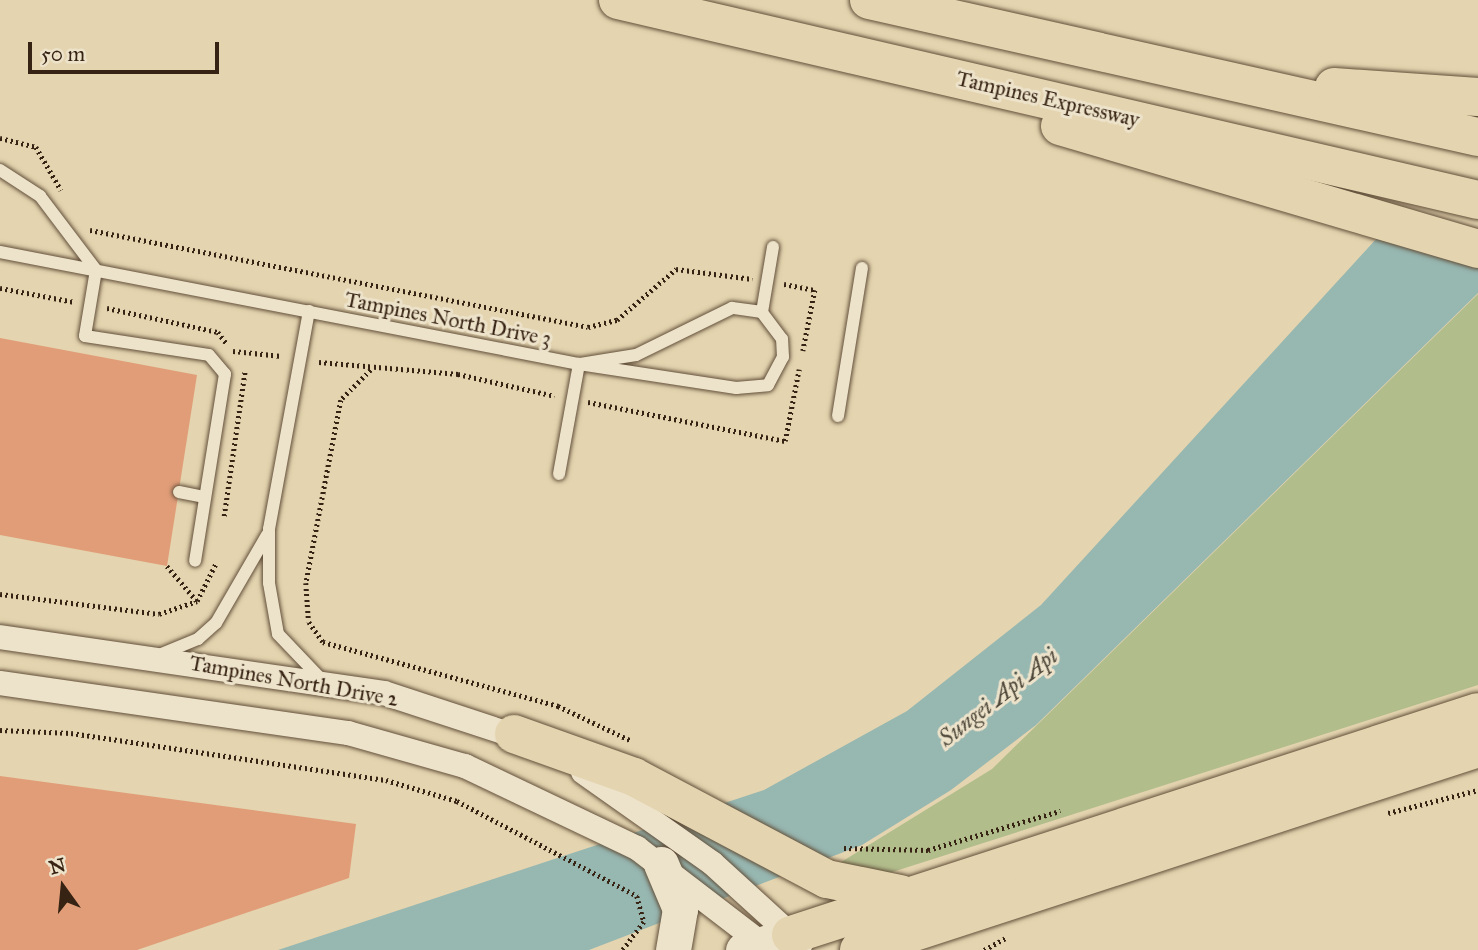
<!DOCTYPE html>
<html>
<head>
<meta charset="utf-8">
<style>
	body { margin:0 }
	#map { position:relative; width:1478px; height:950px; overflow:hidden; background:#e4d4af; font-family:"IM FELL Great Primer",serif }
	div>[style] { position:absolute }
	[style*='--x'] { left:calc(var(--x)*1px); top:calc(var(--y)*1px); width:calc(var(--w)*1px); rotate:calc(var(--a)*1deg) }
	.green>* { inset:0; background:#b2bd8c }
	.water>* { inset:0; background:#97b7b1 }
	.building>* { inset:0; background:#e09d78 }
	.path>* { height:4.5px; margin-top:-2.25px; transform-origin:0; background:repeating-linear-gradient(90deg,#372313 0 2px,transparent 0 5.5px) }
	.roads { filter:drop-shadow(0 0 2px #624f3a) drop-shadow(0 0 2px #624f3a) }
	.lane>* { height:12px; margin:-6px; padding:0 6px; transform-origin:6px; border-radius:6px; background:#ede3cb }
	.street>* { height:24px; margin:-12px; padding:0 12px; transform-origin:12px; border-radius:12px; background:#ede3cb }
	.secondary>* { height:35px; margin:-17.5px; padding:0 17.5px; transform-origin:17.5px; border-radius:17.5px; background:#ede3cb }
	.highway>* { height:38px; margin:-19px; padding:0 19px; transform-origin:19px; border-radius:19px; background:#e4d4af }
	span { translate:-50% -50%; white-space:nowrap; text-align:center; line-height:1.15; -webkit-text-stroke:6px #ede3cb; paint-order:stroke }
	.street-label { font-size:21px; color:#372313 }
	.water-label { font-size:23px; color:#4f483a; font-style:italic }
	.north { position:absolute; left:28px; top:852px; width:70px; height:70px; -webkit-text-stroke:5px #ede3cb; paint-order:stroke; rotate:345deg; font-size:19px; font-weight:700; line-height:28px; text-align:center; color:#372313 }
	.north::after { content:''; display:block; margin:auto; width:24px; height:32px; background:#372313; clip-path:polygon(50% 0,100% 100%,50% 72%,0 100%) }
	.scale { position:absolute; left:28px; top:42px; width:191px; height:32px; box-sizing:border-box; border:4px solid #372313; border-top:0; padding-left:9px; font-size:21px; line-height:24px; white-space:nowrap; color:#372313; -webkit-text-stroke:5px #ede3cb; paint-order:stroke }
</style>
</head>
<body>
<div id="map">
	<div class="green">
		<i style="clip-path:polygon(1478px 294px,1478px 685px,883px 875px,838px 864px,992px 769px)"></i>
	</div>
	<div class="water">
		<i style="clip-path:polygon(1378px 237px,1478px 267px,1478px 293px,1036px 725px,951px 790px,862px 845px,589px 950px,278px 950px,764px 790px,907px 711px,1041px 605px)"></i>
	</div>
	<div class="building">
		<i style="clip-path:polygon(0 338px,197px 375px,167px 566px,0 535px)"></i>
		<i style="clip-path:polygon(0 776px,356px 824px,349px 878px,137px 950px,0 950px)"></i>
	</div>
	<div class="path">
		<i style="--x:0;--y:138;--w:37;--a:14"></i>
		<i style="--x:36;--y:147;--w:50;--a:59.8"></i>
		<i style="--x:90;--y:230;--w:507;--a:11.02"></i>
		<i style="--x:588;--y:327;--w:30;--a:-14"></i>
		<i style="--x:617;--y:320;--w:78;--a:-40.8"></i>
		<i style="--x:676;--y:269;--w:77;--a:7.5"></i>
		<i style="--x:784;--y:284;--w:32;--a:11"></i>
		<i style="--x:815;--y:290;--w:62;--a:101.1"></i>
		<i style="--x:0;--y:288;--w:76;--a:10.6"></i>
		<i style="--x:107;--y:308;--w:114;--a:12.2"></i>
		<i style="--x:218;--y:332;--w:15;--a:53"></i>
		<i style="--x:233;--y:351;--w:49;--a:5.8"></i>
		<i style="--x:319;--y:362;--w:140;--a:4.9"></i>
		<i style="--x:458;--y:374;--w:99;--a:12.8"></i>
		<i style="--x:371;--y:370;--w:42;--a:135"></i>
		<i style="--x:341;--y:400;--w:186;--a:100.8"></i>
		<i style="--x:306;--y:583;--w:39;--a:86"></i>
		<i style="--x:309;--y:622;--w:24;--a:55"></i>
		<i style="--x:323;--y:642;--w:244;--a:15.2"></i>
		<i style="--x:558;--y:706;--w:80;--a:25.3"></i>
		<i style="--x:588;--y:402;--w:201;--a:11.2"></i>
		<i style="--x:785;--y:441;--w:73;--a:-79"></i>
		<i style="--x:224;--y:516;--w:148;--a:-81.8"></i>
		<i style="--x:167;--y:566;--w:46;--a:49.4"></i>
		<i style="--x:0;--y:594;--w:160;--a:7.2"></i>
		<i style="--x:159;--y:614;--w:40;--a:-18.9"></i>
		<i style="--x:197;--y:601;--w:42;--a:-63.4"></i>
		<i style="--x:0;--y:730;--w:71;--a:2.4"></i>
		<i style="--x:71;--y:733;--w:318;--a:8.5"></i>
		<i style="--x:386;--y:780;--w:74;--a:16.5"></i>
		<i style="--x:457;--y:801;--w:204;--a:27.8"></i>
		<i style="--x:637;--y:896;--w:27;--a:75"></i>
		<i style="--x:644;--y:922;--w:35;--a:127"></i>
		<i style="--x:1388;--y:813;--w:93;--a:-14.3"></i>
		<i style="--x:844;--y:848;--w:84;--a:1.4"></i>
		<i style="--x:928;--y:850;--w:138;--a:-16.5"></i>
		<i style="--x:984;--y:950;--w:26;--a:-29"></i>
	</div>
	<div class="roads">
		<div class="lane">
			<i style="--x:0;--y:170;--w:48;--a:33"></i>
			<i style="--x:40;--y:196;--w:93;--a:52.9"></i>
			<i style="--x:0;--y:252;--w:590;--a:10.95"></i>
			<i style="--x:579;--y:364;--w:159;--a:8.7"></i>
			<i style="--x:736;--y:388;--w:32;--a:-5"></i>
			<i style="--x:768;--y:385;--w:32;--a:-62"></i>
			<i style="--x:783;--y:357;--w:18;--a:-93"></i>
			<i style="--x:782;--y:339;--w:34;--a:-127"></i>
			<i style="--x:762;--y:312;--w:30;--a:-172"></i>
			<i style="--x:732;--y:308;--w:107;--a:153.9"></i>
			<i style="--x:636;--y:355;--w:58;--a:171"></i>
			<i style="--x:96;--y:270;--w:67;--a:99.5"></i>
			<i style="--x:85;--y:336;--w:125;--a:8.7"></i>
			<i style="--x:209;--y:355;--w:25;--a:50"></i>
			<i style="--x:225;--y:374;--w:189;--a:99.1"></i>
			<i style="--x:309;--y:311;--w:222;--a:100.4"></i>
			<i style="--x:269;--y:529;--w:54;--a:90"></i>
			<i style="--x:269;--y:583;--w:52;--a:80"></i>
			<i style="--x:278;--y:634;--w:59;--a:46.4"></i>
			<i style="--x:762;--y:312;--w:66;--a:-80.4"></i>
			<i style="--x:838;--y:416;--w:150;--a:-80.8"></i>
			<i style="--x:559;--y:474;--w:112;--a:-79.7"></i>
			<i style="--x:179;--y:492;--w:25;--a:11"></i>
			<i style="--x:159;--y:655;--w:42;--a:-22.3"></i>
			<i style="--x:198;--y:639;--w:24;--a:-42"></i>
			<i style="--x:216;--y:623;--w:102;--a:-59.9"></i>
		</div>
		<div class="street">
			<i style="--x:0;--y:637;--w:388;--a:8.3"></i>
			<i style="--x:384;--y:693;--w:151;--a:18.2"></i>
			<i style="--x:0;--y:683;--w:352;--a:8.2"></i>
			<i style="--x:348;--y:733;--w:122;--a:15.8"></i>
			<i style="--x:465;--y:766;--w:191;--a:25.5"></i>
			<i style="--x:637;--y:848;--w:168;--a:37.5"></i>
			<i style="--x:583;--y:772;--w:158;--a:35.2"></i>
			<i style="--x:712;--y:863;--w:120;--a:42.3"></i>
		</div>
		<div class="secondary">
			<i style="--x:661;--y:864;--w:49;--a:67.1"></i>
			<i style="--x:680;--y:909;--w:42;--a:99.7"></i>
			<i style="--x:743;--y:950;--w:50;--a:-17.4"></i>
		</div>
		<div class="highway">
			<i style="--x:618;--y:0;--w:883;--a:13.09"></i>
			<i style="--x:869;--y:0;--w:624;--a:12.68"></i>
			<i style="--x:1334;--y:87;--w:144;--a:4"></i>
			<i style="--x:1060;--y:126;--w:436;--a:16.4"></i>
			<i style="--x:514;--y:734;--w:127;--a:19.7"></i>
			<i style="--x:634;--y:777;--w:218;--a:27.9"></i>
			<i style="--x:827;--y:879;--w:75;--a:11.6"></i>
			<i style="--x:791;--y:935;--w:722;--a:-17.98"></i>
			<i style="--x:859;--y:950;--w:651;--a:-18.07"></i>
		</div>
	</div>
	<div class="street-label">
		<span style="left:1048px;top:99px;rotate:13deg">Tampines Expressway</span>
		<span style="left:448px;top:319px;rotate:11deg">Tampines North Drive 3</span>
		<span style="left:294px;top:681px;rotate:10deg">Tampines North Drive 2</span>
	</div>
	<div class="water-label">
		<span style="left:998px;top:697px;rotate:-38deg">Sungei Api Api</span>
	</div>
	<div class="north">N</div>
	<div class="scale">50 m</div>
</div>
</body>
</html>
